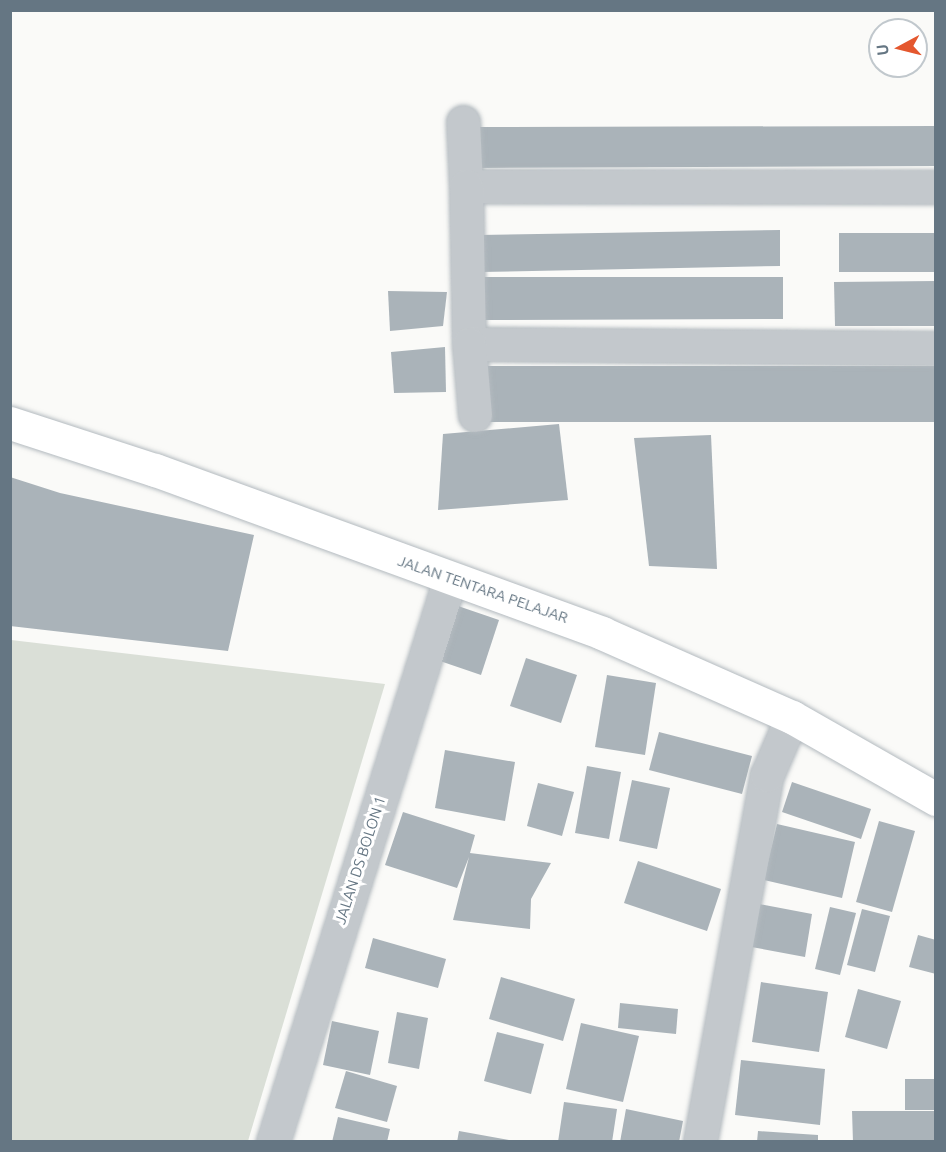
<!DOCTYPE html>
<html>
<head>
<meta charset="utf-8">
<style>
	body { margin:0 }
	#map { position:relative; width:946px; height:1152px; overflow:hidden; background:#fafaf8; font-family:Ubuntu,sans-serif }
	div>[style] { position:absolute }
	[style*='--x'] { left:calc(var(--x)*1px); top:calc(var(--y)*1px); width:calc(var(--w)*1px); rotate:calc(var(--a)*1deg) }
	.green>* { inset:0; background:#dadfd7 }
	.building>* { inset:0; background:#aab3b9 }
	.roads { filter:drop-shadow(0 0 2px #b3babf) drop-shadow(0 0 2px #b3babf) }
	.minor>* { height:33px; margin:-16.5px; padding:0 16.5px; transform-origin:16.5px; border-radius:16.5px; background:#c3c8cc }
	.secondary>* { height:33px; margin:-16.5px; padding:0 16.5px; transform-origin:16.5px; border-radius:16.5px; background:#fff }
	span { translate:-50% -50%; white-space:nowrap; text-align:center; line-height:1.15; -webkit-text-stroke:6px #fff; paint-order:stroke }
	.street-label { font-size:15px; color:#657683 }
	.frame { position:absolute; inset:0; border:12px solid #657683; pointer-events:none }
	.north { position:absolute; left:868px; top:18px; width:60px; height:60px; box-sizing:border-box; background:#fff; border:2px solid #c1c8cd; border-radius:50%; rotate:263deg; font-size:16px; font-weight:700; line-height:24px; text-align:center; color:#657683 }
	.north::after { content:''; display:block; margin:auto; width:21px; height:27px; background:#e4572e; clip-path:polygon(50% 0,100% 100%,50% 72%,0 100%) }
</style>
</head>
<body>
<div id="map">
	<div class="green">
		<i style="clip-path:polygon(11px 640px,385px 684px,248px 1141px,11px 1141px)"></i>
	</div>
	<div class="building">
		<i style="clip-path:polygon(936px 126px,936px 166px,477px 168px,477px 127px)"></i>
		<i style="clip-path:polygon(780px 230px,780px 266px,480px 272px,479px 235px)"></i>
		<i style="clip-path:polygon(839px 233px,936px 233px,936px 272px,839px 272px)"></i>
		<i style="clip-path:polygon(480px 277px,783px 277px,783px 319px,481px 320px)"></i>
		<i style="clip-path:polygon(936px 281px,936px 326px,835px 326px,834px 282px)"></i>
		<i style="clip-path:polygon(388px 291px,447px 292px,443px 326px,390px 331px)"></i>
		<i style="clip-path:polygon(445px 347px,446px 392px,394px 393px,391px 352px)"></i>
		<i style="clip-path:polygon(484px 366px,936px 366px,936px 422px,485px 422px)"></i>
		<i style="clip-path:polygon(559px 424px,568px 500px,438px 510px,443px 434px)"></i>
		<i style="clip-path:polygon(711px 435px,717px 569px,649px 566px,634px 438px)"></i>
		<i style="clip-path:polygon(10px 477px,60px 493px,254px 535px,228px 651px,10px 626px)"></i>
		<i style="clip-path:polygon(458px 606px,499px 620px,481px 675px,440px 661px)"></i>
		<i style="clip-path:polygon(526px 658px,577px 675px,561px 723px,510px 706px)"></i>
		<i style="clip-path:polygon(607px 675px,656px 683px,645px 755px,595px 747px)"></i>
		<i style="clip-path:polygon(659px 732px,752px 756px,742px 794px,649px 770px)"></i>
		<i style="clip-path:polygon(445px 750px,515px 762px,505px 821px,435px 808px)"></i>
		<i style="clip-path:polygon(587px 766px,621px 772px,609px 839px,575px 833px)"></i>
		<i style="clip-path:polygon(632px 780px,670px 788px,657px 849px,619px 841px)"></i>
		<i style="clip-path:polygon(792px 782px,871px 809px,861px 839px,782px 812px)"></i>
		<i style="clip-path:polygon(538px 783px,574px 792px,562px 836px,527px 826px)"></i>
		<i style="clip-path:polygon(403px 812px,475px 835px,470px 853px,551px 863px,531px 899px,530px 929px,453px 920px,469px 857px,457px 888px,385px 865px)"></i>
		<i style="clip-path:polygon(879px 821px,915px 831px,892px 912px,856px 902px)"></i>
		<i style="clip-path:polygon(777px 824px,855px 842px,842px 898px,764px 880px)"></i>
		<i style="clip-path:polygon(638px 861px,721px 889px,707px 931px,624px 903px)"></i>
		<i style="clip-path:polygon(754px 903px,812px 914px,805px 957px,746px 946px)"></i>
		<i style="clip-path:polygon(830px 907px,856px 913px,840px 975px,815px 969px)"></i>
		<i style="clip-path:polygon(862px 909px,890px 916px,875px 972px,847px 965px)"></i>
		<i style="clip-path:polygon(918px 935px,936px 940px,936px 974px,909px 967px)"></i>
		<i style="clip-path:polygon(373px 938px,446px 959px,438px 988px,365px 968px)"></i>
		<i style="clip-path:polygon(501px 977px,575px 999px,563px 1041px,489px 1019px)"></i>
		<i style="clip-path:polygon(761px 982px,828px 992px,819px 1052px,752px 1042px)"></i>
		<i style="clip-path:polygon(858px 989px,901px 1001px,887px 1049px,845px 1037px)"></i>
		<i style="clip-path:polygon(620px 1003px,678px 1009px,676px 1034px,618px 1028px)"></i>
		<i style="clip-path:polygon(397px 1012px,428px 1018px,419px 1069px,388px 1063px)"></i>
		<i style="clip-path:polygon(332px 1021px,379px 1031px,370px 1075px,323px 1065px)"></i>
		<i style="clip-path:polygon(581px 1023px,639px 1036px,623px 1102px,566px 1089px)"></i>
		<i style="clip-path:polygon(497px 1032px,544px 1044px,531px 1094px,484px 1081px)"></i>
		<i style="clip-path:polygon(741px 1060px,825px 1069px,820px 1125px,735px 1115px)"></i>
		<i style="clip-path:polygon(346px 1071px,397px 1086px,387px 1122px,335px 1108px)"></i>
		<i style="clip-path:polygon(905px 1079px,936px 1079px,936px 1110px,905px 1110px)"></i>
		<i style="clip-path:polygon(564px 1102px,617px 1109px,612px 1142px,558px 1142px)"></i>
		<i style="clip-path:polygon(626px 1109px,683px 1121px,679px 1142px,620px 1142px)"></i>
		<i style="clip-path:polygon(852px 1111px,934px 1111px,934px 1142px,853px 1142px)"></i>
		<i style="clip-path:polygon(338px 1117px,390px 1129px,387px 1142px,332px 1142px)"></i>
		<i style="clip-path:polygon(459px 1131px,509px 1140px,509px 1142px,457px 1142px)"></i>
		<i style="clip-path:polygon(758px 1131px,818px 1135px,818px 1142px,757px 1142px)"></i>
	</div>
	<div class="roads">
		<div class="minor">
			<i style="--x:463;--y:122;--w:64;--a:87.3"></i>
			<i style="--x:936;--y:187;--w:470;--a:-179.9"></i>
			<i style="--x:466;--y:186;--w:158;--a:88.9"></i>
			<i style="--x:469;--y:344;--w:467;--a:0.5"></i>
			<i style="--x:469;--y:344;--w:71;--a:85.2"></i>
			<i style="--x:273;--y:1142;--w:590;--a:-72.55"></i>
			<i style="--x:700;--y:1142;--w:373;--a:-79.7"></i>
			<i style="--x:767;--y:775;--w:63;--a:-66.7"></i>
		</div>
		<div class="secondary">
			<i style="--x:10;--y:423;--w:152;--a:18"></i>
			<i style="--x:155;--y:470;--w:476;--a:20"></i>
			<i style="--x:602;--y:633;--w:208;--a:23.9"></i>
			<i style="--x:792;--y:717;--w:166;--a:29.7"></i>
		</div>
	</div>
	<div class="street-label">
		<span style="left:483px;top:589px;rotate:19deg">JALAN TENTARA PELAJAR</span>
		<span style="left:360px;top:860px;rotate:-72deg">JALAN DS BOLON 1</span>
	</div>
	<div class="frame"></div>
	<div class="north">U</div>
</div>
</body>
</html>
